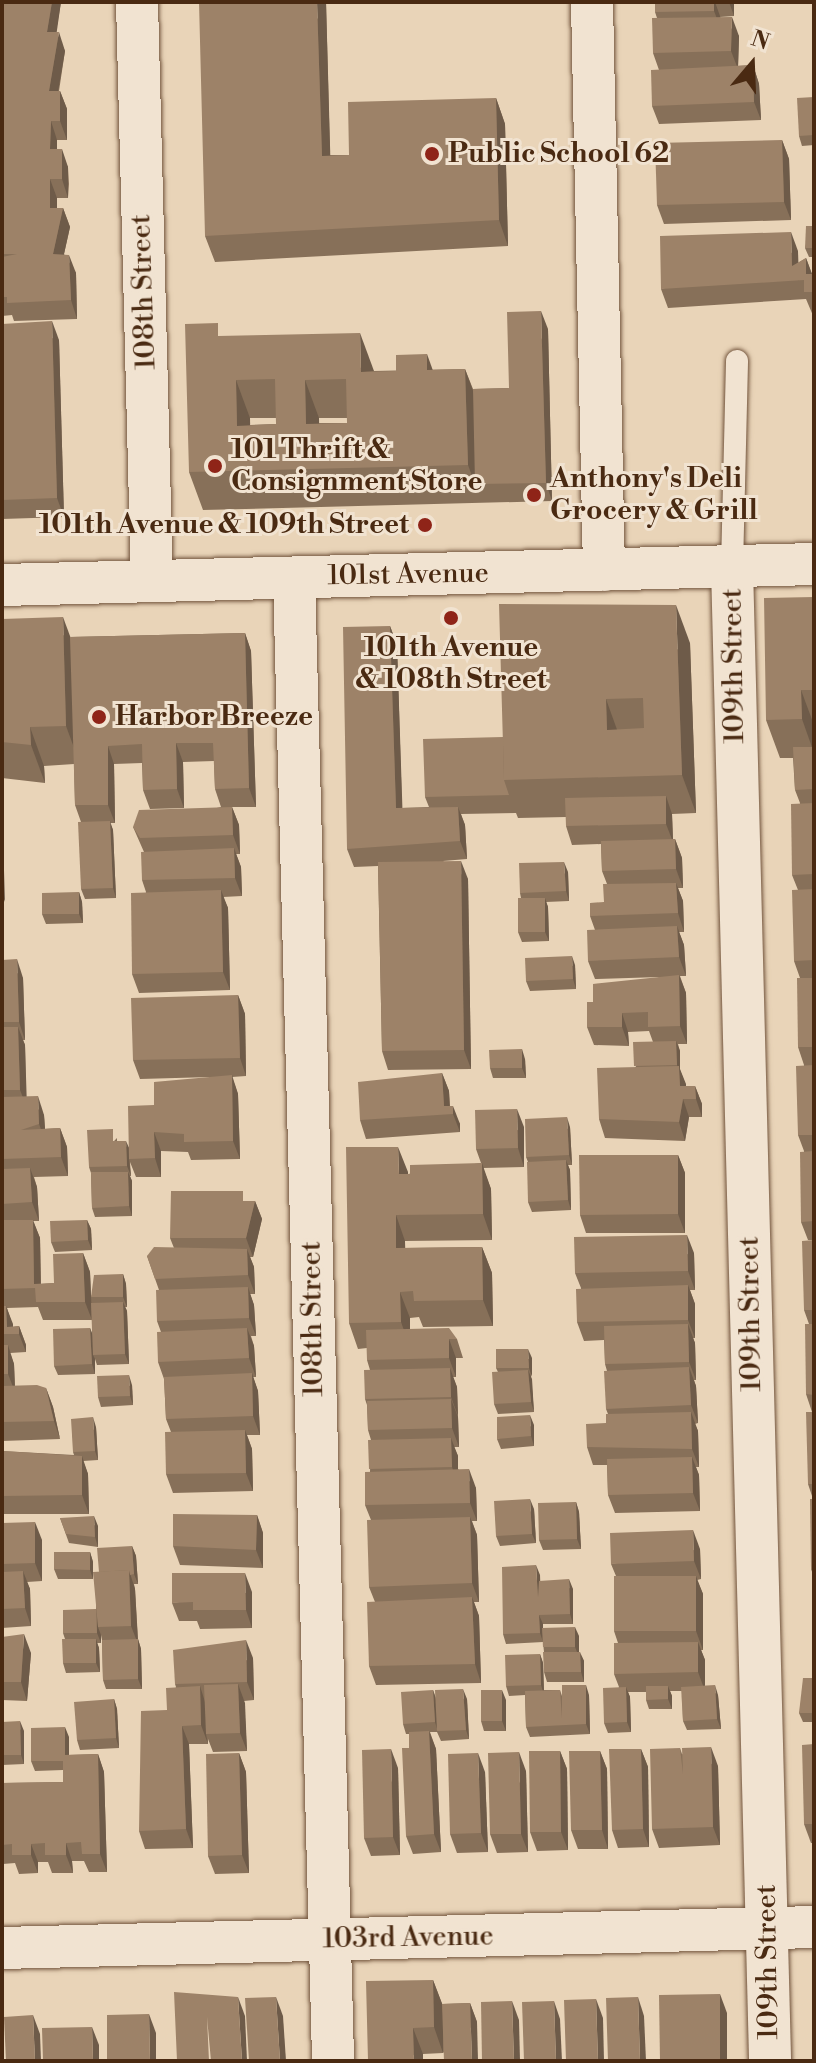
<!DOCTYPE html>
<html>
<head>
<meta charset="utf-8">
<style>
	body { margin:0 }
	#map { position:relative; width:816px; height:2063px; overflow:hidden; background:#e9d4b8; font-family:"Libre Bodoni",serif }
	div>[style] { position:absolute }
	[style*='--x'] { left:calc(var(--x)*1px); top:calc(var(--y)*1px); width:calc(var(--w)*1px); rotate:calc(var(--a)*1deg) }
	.roads { filter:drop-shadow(0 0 2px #72543c) drop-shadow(0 0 2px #72543c) }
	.lane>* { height:22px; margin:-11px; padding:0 11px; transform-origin:11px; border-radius:11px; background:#f1e3d1 }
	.street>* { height:42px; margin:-21px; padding:0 21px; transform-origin:21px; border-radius:21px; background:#f1e3d1 }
	.wall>* { inset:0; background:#877059 }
	.shaded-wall>* { inset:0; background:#6e5b49 }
	.building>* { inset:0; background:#9d8268 }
	.dots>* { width:22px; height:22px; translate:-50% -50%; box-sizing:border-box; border:4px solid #f1e3d1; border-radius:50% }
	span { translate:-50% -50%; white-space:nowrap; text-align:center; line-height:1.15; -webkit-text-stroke:6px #f1e3d1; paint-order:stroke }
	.poi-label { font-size:28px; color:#4a2a12; font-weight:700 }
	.left { translate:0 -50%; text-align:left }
	.right { translate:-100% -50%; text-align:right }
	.street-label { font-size:28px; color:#4a2a12 }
	.frame { position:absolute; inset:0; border:4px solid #4a2a12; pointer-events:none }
	.north { position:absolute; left:712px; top:24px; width:80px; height:80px; -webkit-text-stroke:6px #f1e3d1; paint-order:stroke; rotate:19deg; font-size:22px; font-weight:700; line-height:32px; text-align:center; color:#4a2a12 }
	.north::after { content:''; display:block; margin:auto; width:28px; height:36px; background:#4a2a12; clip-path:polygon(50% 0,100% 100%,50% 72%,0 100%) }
</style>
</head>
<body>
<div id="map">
	<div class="roads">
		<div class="lane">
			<i style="--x:732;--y:567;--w:206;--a:-88.6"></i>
		</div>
		<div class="street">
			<i style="--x:137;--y:2;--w:579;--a:88.52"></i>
			<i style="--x:592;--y:2;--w:568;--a:88.79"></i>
			<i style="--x:732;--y:567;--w:1494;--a:88.54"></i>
			<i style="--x:294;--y:578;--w:1484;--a:88.49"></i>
			<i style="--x:2;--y:585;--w:812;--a:-1.48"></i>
			<i style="--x:2;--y:1948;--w:812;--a:-1.48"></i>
		</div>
	</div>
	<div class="wall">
		<i style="clip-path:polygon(2px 2px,61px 2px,56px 32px,65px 51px,59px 91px,60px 91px,67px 109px,67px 140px,57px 140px,57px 149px,68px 167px,69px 184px,68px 198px,57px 198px,57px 208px,63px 208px,70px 227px,64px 254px,76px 273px,77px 319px,14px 321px,12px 315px,2px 316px)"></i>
		<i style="clip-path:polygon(326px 2px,330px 155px,349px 155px,496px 98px,505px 124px,508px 246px,215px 262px,205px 236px)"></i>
		<i style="clip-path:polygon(655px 2px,734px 2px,734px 16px,720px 17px,739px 36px,738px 66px,753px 65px,759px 84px,761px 120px,659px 124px,652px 106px,659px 70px,653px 53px,657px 18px,655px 12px)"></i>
		<i style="clip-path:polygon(814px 97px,814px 145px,802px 146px,799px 136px)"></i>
		<i style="clip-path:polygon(782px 140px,789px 159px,791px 220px,664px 224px,657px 205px)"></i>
		<i style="clip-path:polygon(814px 226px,814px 257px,809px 257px,805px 248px)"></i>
		<i style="clip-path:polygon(798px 251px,798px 263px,806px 258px,812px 274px,814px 274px,814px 318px,806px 299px,668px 308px,661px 289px)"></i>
		<i style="clip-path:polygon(2px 324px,59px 340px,64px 517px,2px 519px)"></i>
		<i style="clip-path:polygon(evenodd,548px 329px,552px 501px,203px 510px,189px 472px,223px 336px,374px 371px,465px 369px,473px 389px,509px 388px,548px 329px,250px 418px,276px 418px,276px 424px,250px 425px,250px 418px,548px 329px,319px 418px,347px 418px,347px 423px,319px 423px,319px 418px)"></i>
		<i style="clip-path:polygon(814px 597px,814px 1240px,808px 1240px,801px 1222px,804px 1151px,798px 1135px,804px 1065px,798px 1047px,800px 978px,794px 961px,798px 890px,792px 875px,800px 803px,795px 790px,793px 758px,780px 758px,766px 720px)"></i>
		<i style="clip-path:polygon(2px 619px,70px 637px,245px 633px,251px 651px,256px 807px,232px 807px,239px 825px,240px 854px,236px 854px,241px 867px,242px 896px,223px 897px,228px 908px,230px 990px,139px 993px,132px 974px,146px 892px,142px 880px,144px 852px,133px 827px,221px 807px,215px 789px,214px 761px,183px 762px,184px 808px,150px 809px,143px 790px,142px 763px,114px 764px,115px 823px,110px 823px,113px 830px,116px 898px,85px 899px,81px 889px,81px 822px,75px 805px,74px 764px,44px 766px,45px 783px,2px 778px)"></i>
		<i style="clip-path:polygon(390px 626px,397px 645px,402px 808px,429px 807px,425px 797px,503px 737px,690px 643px,696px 813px,672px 814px,673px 839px,675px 839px,682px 858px,683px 888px,678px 888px,683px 901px,684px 932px,679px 932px,684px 945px,686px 976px,680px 976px,686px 993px,687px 1044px,678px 1044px,680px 1051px,680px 1070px,686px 1086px,695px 1086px,702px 1104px,702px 1117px,689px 1117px,685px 1141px,605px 1138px,599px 1119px,653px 1042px,649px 1031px,628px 1032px,629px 1046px,594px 1045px,587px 1027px,593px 1002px,660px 977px,595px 979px,588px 961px,595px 930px,590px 916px,604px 902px,607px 884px,602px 871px,601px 844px,572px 845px,566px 826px,566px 817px,518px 818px,516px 813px,461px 814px,465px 825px,467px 859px,443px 861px,468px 879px,471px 1069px,388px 1070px,382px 1051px,378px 866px,354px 867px,347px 849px)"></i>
		<i style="clip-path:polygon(568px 872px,569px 901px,546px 902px,548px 907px,549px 941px,522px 942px,518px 932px,521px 898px,520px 893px)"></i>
		<i style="clip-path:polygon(79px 892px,82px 902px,83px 923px,46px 924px,42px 914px)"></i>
		<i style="clip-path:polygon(2px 960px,23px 978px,25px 1040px,23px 1040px,25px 1045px,26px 1097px,44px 1115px,45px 1129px,60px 1128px,67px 1147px,68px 1176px,34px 1177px,37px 1187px,39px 1221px,33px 1221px,40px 1238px,41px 1284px,54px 1283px,83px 1253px,90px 1272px,91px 1296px,123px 1274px,126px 1284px,127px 1307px,125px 1307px,127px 1311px,129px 1364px,97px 1365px,95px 1359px,95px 1374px,58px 1375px,54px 1366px,90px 1328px,92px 1334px,92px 1320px,43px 1320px,38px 1307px,7px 1308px,13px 1327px,19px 1326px,26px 1345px,26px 1352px,10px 1353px,14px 1364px,15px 1386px,46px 1388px,53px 1407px,60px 1439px,2px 1441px)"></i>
		<i style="clip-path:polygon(575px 965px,576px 989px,530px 991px,526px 981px)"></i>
		<i style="clip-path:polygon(238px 995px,245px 1014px,246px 1076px,232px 1077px,238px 1094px,240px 1159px,191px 1160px,188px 1152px,161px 1151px,161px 1177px,136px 1177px,130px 1162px,131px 1176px,130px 1176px,132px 1181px,132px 1216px,95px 1217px,92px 1208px,91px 1173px,89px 1167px,117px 1138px,117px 1141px,129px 1148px,154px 1105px,211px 1077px,140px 1079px,133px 1060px)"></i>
		<i style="clip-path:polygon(525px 1059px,526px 1078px,493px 1078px,490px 1068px)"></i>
		<i style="clip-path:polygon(442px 1073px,449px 1091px,450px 1106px,460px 1124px,460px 1132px,366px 1139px,360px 1120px)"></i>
		<i style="clip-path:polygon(524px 1127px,524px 1167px,483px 1168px,491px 1189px,492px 1240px,405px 1241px,405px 1248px,482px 1247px,492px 1273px,493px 1326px,423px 1327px,419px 1317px,410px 1318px,410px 1329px,457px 1339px,463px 1358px,456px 1358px,456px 1377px,453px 1377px,457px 1387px,459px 1447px,454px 1447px,458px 1456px,458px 1469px,476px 1488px,477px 1521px,472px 1521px,477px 1535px,479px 1602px,474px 1602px,479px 1616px,481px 1683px,376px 1685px,369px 1666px,375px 1602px,369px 1587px,371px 1520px,365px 1505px,370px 1472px,371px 1440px,368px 1430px,367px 1405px,365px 1399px,370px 1370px,367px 1360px,367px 1348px,358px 1349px,349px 1323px,408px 1172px,408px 1174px,481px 1163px,476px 1149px)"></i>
		<i style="clip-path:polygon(570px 1127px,572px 1165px,568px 1165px,570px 1170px,571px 1210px,532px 1212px,528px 1202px,528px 1162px,526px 1157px)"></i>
		<i style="clip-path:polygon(678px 1155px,685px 1173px,685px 1233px,586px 1233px,580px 1215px)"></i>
		<i style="clip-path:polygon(247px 1201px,255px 1201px,262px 1219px,253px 1257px,250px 1257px,254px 1267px,255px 1294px,250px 1294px,254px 1305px,256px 1336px,251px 1336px,254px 1346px,256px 1377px,253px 1377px,258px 1391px,260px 1435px,247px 1435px,252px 1449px,253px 1491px,173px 1493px,166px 1474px,171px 1432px,166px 1419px,164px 1379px,158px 1362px,161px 1332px,157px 1321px,159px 1290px,147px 1256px,174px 1248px,170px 1238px)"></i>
		<i style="clip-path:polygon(87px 1220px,91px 1229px,92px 1250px,55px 1252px,51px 1242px)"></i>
		<i style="clip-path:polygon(814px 1240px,814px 1577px,811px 1569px,813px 1499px,808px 1484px,812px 1412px,806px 1394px,809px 1324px,804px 1310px)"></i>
		<i style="clip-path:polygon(694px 1253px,695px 1290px,690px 1290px,695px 1304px,695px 1338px,693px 1338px,695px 1343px,696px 1380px,694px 1380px,696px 1386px,698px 1423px,695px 1424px,698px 1431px,699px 1467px,696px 1467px,699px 1475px,700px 1511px,615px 1513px,608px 1495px,607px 1465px,593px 1465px,587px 1447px,606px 1423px,608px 1414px,606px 1409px,607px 1371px,605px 1364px,604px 1340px,584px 1341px,577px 1322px,581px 1288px,575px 1273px)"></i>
		<i style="clip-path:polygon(532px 1358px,531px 1377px,534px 1412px,498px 1414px,494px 1404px,498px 1372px,496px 1368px)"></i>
		<i style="clip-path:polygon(132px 1385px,133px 1405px,101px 1407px,98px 1397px)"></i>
		<i style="clip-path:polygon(534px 1425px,534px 1446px,501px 1449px,497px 1439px)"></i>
		<i style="clip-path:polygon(96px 1427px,98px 1460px,83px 1461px,88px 1474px,89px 1514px,2px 1514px,2px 1451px,74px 1455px,73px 1452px)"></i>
		<i style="clip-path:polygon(576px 1502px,579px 1512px,581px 1549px,543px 1550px,539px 1540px)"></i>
		<i style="clip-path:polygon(534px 1509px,536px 1543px,500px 1546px,496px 1536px)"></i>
		<i style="clip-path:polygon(257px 1515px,263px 1533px,263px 1568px,180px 1565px,173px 1546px)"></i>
		<i style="clip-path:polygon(60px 1518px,98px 1526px,98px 1547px,69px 1543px)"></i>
		<i style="clip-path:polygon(2px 1523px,42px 1540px,42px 1581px,27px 1582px,30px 1589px,31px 1626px,2px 1628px)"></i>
		<i style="clip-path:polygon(132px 1546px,136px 1556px,138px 1584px,134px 1584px,135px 1589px,138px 1639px,141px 1649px,142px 1689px,106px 1689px,103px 1680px,102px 1640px,101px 1635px,101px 1643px,97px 1643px,99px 1648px,100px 1672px,66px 1673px,63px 1663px,65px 1639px,63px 1633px,96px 1609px,99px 1572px)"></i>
		<i style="clip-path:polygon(700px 1549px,701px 1579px,697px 1580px,703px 1594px,703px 1650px,701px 1650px,705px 1660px,705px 1686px,718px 1695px,721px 1729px,687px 1730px,683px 1721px,682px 1691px,670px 1691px,672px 1696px,672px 1709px,649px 1709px,646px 1700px,646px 1692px,628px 1692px,630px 1697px,631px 1732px,608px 1733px,604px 1723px,619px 1687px,614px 1674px,618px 1643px,614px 1631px,616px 1576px,611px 1564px)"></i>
		<i style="clip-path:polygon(90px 1552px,93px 1562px,93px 1579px,58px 1579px,54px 1569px)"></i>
		<i style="clip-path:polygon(540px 1575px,540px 1581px,573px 1589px,573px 1624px,543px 1624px,543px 1628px,579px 1636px,579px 1652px,584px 1661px,584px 1682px,547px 1682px,544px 1672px,544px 1652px,543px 1642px,506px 1644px,503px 1634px)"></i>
		<i style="clip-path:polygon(252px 1592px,252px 1628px,200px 1629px,197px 1621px,179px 1621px,172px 1603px)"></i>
		<i style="clip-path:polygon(2px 1637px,31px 1653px,27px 1701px,2px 1700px)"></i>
		<i style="clip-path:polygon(540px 1654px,543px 1663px,544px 1690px,560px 1690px,562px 1696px,589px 1695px,590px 1734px,530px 1737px,526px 1727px,525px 1695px,509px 1696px,506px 1686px)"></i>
		<i style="clip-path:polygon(253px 1658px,254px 1700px,244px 1701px,247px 1751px,213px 1752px,208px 1739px,208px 1744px,189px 1744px,193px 1848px,145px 1849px,139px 1831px,167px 1710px,176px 1687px,175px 1684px)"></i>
		<i style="clip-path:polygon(814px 1678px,814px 1722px,803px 1722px,799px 1713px)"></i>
		<i style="clip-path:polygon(433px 1690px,436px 1698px,467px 1699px,469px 1739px,441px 1741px,437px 1732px,430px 1732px,436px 1749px,441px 1852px,413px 1854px,406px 1836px,409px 1748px,409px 1734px,406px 1734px,403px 1724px)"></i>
		<i style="clip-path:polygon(114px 1699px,117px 1709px,119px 1748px,80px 1750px,77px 1740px)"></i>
		<i style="clip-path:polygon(506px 1700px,506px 1731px,484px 1731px,481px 1721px)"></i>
		<i style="clip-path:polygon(2px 1722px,24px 1731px,24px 1764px,2px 1765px)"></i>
		<i style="clip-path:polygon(69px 1737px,69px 1755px,98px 1754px,104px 1772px,107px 1872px,89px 1872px,84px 1861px,72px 1861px,73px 1873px,52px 1873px,48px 1862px,38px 1862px,38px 1873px,19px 1874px,15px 1863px,3px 1864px,2px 1875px,2px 1783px,63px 1782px,63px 1770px,35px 1771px,31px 1761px)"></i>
		<i style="clip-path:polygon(814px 1744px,814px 1843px,811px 1843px,804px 1824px)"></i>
		<i style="clip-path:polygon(680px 1748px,682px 1754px,718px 1766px,720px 1845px,659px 1848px,652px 1829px)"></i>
		<i style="clip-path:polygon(641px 1749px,648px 1767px,649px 1847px,618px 1848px,612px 1830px)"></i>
		<i style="clip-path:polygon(560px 1751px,567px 1769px,568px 1850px,537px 1851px,530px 1832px)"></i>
		<i style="clip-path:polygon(600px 1751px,607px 1769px,608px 1849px,578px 1849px,571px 1830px)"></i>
		<i style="clip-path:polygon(239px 1753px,246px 1772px,249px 1873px,215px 1874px,208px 1856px)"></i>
		<i style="clip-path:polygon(398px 1768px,400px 1855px,371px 1856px,364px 1838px)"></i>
		<i style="clip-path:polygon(526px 1771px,528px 1852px,497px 1853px,490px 1834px)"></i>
		<i style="clip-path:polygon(485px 1772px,488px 1852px,457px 1853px,450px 1834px)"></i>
		<i style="clip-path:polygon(433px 1980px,442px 2004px,470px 2003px,477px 2022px,443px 2053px,423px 2054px,368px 2061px)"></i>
	</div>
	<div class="shaded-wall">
		<i style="clip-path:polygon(52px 2px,61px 2px,54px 51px,47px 32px)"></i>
		<i style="clip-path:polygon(317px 2px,326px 2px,331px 181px,322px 156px)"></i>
		<i style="clip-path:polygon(714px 2px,715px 2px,720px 16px,721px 29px,714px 11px)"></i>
		<i style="clip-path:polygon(729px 2px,734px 2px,734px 16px)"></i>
		<i style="clip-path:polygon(732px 17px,739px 36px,738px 69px,731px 51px)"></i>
		<i style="clip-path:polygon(59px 32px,65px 51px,55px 109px,49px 91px)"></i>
		<i style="clip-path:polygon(753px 65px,759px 84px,761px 120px,754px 102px)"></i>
		<i style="clip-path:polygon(60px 91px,67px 109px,67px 140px,60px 121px)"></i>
		<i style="clip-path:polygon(496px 98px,505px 124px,508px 246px,499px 220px)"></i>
		<i style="clip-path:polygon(51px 121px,57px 140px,57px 167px,50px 149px)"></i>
		<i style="clip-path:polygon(782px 140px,789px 159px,791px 220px,784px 202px)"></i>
		<i style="clip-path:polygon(62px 149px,68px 167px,68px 198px,62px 179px)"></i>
		<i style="clip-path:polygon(50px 179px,57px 198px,57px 227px,50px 208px)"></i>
		<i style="clip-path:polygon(63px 208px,70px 227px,60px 272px,53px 254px)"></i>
		<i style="clip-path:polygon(791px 232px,798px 251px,799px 281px,792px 266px)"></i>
		<i style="clip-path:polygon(69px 255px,76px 273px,77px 319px,71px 300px)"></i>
		<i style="clip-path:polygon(806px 258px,813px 277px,806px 280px)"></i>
		<i style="clip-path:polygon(541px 311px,548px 329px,552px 501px,546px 483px)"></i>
		<i style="clip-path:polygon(52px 321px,59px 340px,64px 517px,57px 498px)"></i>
		<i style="clip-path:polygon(360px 333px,374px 371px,361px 372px)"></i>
		<i style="clip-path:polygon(427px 354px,441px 393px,427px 370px)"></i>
		<i style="clip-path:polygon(465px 369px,479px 407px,475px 484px,468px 465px)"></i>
		<i style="clip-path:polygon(236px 380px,250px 418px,251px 464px,237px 426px)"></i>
		<i style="clip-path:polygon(305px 380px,319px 418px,320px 462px,306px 424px)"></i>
		<i style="clip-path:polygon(676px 605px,690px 643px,696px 813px,682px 775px)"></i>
		<i style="clip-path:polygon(63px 617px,77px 655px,80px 764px,66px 726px)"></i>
		<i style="clip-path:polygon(390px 626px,397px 645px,403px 826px,396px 808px)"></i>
		<i style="clip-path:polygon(245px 633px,251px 651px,256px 807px,249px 788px)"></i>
		<i style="clip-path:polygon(801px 690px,814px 725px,814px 753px,802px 719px)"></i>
		<i style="clip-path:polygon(606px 699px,620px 738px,607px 730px)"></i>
		<i style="clip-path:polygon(30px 727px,44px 766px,45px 783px,31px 745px)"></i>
		<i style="clip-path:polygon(176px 743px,183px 762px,184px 808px,177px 789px)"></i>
		<i style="clip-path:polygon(108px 746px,114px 764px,115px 823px,108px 805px)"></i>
		<i style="clip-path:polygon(666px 796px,672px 814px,673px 842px,666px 824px)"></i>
		<i style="clip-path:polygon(232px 807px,239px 825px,240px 854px,233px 835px)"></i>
		<i style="clip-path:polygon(458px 807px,465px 825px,467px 859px,460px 841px)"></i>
		<i style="clip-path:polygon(110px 821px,113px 830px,116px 898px,113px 888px)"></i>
		<i style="clip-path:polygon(2px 829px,3px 832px,4px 862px,2px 857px)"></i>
		<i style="clip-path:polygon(675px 839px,682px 858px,683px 888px,676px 869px)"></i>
		<i style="clip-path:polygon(234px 848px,241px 867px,242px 896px,235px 878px)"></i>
		<i style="clip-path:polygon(461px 861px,468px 879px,471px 1069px,464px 1050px)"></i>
		<i style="clip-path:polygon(564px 862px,568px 872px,569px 901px,566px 891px)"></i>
		<i style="clip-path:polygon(2px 866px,4px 871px,5px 902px,2px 894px)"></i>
		<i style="clip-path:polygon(676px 883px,683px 901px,684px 932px,678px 913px)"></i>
		<i style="clip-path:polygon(221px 890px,228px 908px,230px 990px,223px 972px)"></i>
		<i style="clip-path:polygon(79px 892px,82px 902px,83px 923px,79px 914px)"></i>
		<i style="clip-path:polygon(545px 898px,548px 907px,549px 941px,545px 932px)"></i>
		<i style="clip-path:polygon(677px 926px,684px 945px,686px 976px,679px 957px)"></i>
		<i style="clip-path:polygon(572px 956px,575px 965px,576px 989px,573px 979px)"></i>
		<i style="clip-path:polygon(17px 959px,23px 978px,25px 1040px,19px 1022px)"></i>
		<i style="clip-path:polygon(679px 975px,686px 993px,687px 1044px,680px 1026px)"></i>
		<i style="clip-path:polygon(238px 995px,245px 1014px,246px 1076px,240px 1058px)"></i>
		<i style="clip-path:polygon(622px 1013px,628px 1032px,629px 1046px,622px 1027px)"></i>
		<i style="clip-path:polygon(18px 1027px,25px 1045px,27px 1108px,20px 1090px)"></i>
		<i style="clip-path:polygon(676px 1041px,680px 1051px,680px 1069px,686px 1084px,686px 1099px,680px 1086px,679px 1071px,677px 1065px)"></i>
		<i style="clip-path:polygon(522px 1049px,525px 1059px,526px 1078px,522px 1068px)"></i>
		<i style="clip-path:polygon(442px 1073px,449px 1091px,450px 1114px,444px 1106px)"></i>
		<i style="clip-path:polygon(232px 1075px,238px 1094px,240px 1159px,233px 1141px)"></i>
		<i style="clip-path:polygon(695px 1086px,702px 1104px,702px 1117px,696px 1099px)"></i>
		<i style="clip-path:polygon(38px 1096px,44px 1115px,46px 1143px,39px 1124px)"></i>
		<i style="clip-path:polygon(683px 1099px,689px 1117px,685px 1141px,679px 1122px)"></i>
		<i style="clip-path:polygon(453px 1106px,460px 1124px,460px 1132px,453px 1114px)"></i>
		<i style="clip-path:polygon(517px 1109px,524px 1127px,524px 1167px,518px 1148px)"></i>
		<i style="clip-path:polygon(567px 1117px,570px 1127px,572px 1165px,569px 1155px)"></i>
		<i style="clip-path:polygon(60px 1128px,67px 1147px,68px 1176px,61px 1157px)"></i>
		<i style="clip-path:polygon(154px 1132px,161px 1151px,161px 1177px,155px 1158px)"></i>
		<i style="clip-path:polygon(126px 1141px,130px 1150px,129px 1159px,131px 1176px,127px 1166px)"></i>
		<i style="clip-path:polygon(398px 1147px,408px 1172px,408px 1200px,399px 1174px)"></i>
		<i style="clip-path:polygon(678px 1155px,685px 1173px,685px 1233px,678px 1214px)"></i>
		<i style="clip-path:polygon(566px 1160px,570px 1170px,571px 1210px,568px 1200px)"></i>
		<i style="clip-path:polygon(482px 1163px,491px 1189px,492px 1240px,483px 1214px)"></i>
		<i style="clip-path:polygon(30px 1168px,37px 1187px,39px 1221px,32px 1202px)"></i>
		<i style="clip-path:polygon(128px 1172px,132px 1181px,132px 1216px,129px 1206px)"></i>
		<i style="clip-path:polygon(255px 1201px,262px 1219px,253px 1257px,246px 1238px)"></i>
		<i style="clip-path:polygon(396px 1215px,405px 1241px,406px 1274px,396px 1248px)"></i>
		<i style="clip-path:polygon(33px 1220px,40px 1238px,41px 1302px,34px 1284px)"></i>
		<i style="clip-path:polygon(87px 1220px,91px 1229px,92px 1250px,88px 1240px)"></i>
		<i style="clip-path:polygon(687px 1235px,694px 1253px,695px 1290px,688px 1271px)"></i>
		<i style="clip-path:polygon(482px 1247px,492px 1273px,493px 1326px,483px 1300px)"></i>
		<i style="clip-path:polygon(247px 1249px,254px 1267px,255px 1294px,248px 1275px)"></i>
		<i style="clip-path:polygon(83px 1253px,90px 1272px,92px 1320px,85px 1302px)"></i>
		<i style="clip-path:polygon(123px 1274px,126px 1284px,127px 1307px,123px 1297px)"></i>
		<i style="clip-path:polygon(688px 1285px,695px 1304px,695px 1338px,688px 1320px)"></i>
		<i style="clip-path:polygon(248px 1287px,254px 1305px,256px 1336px,249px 1318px)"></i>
		<i style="clip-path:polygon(400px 1292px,410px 1318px,410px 1347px,401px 1322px)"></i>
		<i style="clip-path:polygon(123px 1302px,127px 1311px,129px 1364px,125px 1354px)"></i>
		<i style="clip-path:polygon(6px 1306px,13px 1324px,13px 1334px,7px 1327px)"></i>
		<i style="clip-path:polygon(688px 1324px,695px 1343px,696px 1380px,689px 1362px)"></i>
		<i style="clip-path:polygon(19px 1326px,26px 1345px,26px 1352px,19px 1334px)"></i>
		<i style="clip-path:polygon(90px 1328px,94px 1338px,93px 1355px,95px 1359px,95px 1374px,92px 1364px)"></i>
		<i style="clip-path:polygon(247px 1328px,254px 1346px,256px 1377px,249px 1358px)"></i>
		<i style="clip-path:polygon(449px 1339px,456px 1358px,456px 1377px,449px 1358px)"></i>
		<i style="clip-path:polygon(8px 1345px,14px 1364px,15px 1392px,8px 1374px)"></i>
		<i style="clip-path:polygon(528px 1349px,532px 1358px,532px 1377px,529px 1368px)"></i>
		<i style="clip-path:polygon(689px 1367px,696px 1386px,698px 1423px,691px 1405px)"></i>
		<i style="clip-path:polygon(450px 1368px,457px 1387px,458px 1416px,451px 1397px)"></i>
		<i style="clip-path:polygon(528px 1370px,532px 1379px,534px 1412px,531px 1402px)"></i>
		<i style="clip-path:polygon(252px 1373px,258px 1391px,260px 1435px,253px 1416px)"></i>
		<i style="clip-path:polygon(129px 1375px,132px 1385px,133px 1405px,130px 1396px)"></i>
		<i style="clip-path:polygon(46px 1388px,53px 1407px,60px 1439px,54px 1421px)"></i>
		<i style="clip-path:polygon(451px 1399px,458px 1417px,459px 1447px,452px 1428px)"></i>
		<i style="clip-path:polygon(691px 1412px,698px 1431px,699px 1467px,692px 1449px)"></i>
		<i style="clip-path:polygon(530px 1415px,534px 1425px,534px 1446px,531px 1436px)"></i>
		<i style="clip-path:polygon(93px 1417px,96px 1427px,98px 1460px,95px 1451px)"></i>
		<i style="clip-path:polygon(245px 1430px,252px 1449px,253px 1491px,246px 1473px)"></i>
		<i style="clip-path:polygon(451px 1438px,458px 1456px,458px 1486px,452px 1467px)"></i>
		<i style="clip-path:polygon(82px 1456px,88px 1474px,89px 1514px,82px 1495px)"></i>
		<i style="clip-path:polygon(692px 1457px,699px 1475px,700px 1511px,693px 1493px)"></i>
		<i style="clip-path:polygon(469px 1469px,476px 1488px,477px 1521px,470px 1503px)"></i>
		<i style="clip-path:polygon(530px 1499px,534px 1509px,536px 1543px,532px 1534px)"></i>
		<i style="clip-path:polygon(576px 1502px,579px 1512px,581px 1549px,577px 1539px)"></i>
		<i style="clip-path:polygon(257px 1515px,263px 1533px,263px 1568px,256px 1550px)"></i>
		<i style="clip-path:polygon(94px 1516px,98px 1526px,98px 1547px,95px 1537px)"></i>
		<i style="clip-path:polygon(470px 1517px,477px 1535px,479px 1602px,472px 1583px)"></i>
		<i style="clip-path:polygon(35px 1522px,42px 1540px,42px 1581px,35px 1563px)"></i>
		<i style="clip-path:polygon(693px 1530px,700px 1549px,701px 1579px,694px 1561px)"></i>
		<i style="clip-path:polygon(132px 1546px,136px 1556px,138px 1584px,134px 1574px)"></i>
		<i style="clip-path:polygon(90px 1552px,93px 1562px,93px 1579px,90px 1570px)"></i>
		<i style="clip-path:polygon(536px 1565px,540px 1575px,541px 1607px,538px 1597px)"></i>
		<i style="clip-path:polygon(129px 1570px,135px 1589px,138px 1644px,131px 1626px)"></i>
		<i style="clip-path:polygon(23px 1571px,30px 1589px,31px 1626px,25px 1608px)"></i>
		<i style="clip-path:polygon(245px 1573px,252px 1592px,252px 1628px,246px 1610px)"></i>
		<i style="clip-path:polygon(696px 1576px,703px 1594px,703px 1650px,696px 1631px)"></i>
		<i style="clip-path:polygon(569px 1579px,573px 1589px,573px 1624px,570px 1614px)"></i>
		<i style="clip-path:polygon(472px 1597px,479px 1616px,481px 1683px,475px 1664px)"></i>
		<i style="clip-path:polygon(97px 1609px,98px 1627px,101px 1635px,101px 1643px,97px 1633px)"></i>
		<i style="clip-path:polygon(539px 1615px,543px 1624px,543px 1642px,540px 1633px)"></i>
		<i style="clip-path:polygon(575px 1627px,579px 1636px,579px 1657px,575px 1647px)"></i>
		<i style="clip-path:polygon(24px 1634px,31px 1653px,27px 1701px,21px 1682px)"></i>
		<i style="clip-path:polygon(96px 1639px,99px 1648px,100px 1672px,96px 1663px)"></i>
		<i style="clip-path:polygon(138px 1639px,141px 1649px,142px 1689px,138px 1679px)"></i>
		<i style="clip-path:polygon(246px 1640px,253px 1658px,254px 1700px,247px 1682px)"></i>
		<i style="clip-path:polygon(698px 1642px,705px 1660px,705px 1691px,698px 1672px)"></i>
		<i style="clip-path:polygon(580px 1652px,584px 1661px,584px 1682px,581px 1672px)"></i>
		<i style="clip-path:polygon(540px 1654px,543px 1663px,544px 1695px,541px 1685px)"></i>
		<i style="clip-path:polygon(238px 1684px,245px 1703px,247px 1751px,240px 1733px)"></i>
		<i style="clip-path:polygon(586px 1685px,589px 1695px,590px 1734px,586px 1724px)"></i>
		<i style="clip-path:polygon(715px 1685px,718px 1695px,721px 1729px,717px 1719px)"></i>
		<i style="clip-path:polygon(200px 1686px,206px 1705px,206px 1734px,208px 1744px,201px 1725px)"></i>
		<i style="clip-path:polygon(668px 1686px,672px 1696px,672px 1709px,668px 1699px)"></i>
		<i style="clip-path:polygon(626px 1687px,630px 1697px,631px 1732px,627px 1722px)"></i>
		<i style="clip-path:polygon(463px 1689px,467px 1699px,469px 1739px,466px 1730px)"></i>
		<i style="clip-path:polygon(433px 1690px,436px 1700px,438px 1732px,435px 1722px)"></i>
		<i style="clip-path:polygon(502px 1690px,506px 1700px,506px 1731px,502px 1721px)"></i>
		<i style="clip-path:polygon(114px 1699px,117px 1709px,119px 1748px,116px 1738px)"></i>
		<i style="clip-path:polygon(20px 1721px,24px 1731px,24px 1764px,21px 1755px)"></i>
		<i style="clip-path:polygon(182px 1726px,189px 1744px,193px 1848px,186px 1829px)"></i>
		<i style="clip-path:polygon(65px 1727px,69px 1737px,69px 1770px,65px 1761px)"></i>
		<i style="clip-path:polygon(429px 1731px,436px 1749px,441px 1852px,434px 1834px)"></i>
		<i style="clip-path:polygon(711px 1747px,718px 1766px,720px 1845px,713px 1827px)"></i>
		<i style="clip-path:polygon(391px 1749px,398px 1768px,400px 1855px,393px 1837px)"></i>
		<i style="clip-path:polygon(641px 1749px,648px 1767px,649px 1847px,643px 1829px)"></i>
		<i style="clip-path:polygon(560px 1751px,567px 1769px,568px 1850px,561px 1832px)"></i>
		<i style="clip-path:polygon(600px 1751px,607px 1769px,608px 1849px,602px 1830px)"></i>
		<i style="clip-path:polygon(519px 1752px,526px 1771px,528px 1852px,521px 1834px)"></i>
		<i style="clip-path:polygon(239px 1753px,246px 1772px,249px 1873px,242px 1855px)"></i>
		<i style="clip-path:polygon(478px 1753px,485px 1772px,488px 1852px,481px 1833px)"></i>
		<i style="clip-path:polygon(98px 1754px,104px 1772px,107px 1872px,100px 1854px)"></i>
		<i style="clip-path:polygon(66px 1843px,72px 1861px,73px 1873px,66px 1855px)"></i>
		<i style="clip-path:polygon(31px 1844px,38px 1862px,38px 1873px,31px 1855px)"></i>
		<i style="clip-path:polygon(433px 1980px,443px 2006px,443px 2053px,434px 2027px)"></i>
		<i style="clip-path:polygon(720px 1994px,727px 2013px,727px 2061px,720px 2061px)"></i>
		<i style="clip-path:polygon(238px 1997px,245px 2016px,247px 2061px,242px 2061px)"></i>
		<i style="clip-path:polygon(276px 1997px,283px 2016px,286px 2061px,280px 2061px)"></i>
		<i style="clip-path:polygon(638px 1997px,644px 2016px,646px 2061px,640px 2061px)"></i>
		<i style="clip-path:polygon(596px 1999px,603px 2018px,604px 2061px,598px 2061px)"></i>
		<i style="clip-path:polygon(512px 2001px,519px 2020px,520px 2061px,514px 2061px)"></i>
		<i style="clip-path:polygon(554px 2001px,560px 2019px,562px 2061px,556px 2061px)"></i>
		<i style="clip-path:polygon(470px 2003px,477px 2022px,478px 2061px,472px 2061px)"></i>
		<i style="clip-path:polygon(149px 2014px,156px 2033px,156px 2061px,150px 2061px)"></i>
		<i style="clip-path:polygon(33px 2015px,40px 2034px,41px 2061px,35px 2061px)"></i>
		<i style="clip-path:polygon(92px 2027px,99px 2045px,99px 2061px,93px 2061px)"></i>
		<i style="clip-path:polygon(413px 2028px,423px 2054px,423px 2061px,414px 2061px)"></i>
	</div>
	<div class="building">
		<i style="clip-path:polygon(2px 2px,52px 2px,47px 32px,59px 32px,49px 91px,60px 91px,60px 121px,51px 121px,50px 149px,62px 149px,62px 179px,50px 179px,50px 208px,63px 208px,53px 254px,69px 255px,71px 300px,7px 303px,7px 297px,2px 297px,2px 257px,17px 254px,2px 254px)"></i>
		<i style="clip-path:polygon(199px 2px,317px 2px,322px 156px,349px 155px,348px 102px,496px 98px,499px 220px,205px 236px)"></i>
		<i style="clip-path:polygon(655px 2px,714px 2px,714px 11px,655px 12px)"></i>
		<i style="clip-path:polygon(732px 17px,731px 51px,653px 53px,652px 18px)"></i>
		<i style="clip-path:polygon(753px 65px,754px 102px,652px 106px,651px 70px)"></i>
		<i style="clip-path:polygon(814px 97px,814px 135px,799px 136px,797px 98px)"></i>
		<i style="clip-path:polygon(782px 140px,784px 202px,657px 205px,655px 143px)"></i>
		<i style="clip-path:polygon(806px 226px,814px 226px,814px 248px,805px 248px)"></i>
		<i style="clip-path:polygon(791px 232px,792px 266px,806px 258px,806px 274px,804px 274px,804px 280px,661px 289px,660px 236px)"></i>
		<i style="clip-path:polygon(804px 274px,814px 274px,814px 292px,804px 292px)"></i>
		<i style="clip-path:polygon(541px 311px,546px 483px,475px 484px,473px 389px,509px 388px,507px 312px)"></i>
		<i style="clip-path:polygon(52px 321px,57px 498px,2px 500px,2px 324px)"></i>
		<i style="clip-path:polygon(evenodd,218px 323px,218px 336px,360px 333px,361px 372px,396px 371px,396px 355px,427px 354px,427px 370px,465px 369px,468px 465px,189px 472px,185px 324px,218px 323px,275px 379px,276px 424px,237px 426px,236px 380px,275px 379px,218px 323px,346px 379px,347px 423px,306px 424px,305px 380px,346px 379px)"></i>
		<i style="clip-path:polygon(814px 597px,814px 690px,801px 690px,802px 719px,766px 720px,764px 598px)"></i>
		<i style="clip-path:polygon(evenodd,499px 604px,676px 605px,682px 775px,504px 780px,499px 604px,643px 698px,644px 728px,607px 730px,606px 699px,643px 698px)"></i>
		<i style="clip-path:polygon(63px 617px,66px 726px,30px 727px,31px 745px,2px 742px,2px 619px)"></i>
		<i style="clip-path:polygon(390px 626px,396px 808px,458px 807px,460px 841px,347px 849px,343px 627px)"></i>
		<i style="clip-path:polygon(245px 633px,249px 788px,215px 789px,213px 743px,176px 743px,177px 789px,143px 790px,142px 744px,108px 746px,108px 805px,75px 805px,70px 637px)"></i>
		<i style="clip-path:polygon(503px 737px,504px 780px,509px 795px,425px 797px,423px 739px)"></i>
		<i style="clip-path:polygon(793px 747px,814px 747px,814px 789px,795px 790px)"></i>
		<i style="clip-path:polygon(666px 796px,666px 824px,566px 826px,565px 798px)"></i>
		<i style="clip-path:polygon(814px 803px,814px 874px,792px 875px,791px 804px)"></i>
		<i style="clip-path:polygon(232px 807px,233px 835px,140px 838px,133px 827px,139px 810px)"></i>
		<i style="clip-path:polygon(110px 821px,113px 888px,81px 889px,78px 822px)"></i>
		<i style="clip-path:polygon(675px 839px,676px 869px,602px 871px,601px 841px)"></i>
		<i style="clip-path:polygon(234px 848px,235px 878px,142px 880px,141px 852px)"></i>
		<i style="clip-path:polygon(461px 861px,464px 1050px,382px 1051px,378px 862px)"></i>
		<i style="clip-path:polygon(564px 862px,566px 891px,520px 893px,519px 863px)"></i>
		<i style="clip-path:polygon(676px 883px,678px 913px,590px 916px,590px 903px,604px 902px,603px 884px)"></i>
		<i style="clip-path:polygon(814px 889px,814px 960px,794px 961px,792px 890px)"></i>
		<i style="clip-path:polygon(221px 890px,223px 972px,132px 974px,131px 893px)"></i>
		<i style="clip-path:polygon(79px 892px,79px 914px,42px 914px,42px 893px)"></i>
		<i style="clip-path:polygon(518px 898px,545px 898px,545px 932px,518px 932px)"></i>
		<i style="clip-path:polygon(677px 926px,679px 957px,588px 961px,587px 930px)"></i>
		<i style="clip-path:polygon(572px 956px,573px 979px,526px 981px,525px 958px)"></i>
		<i style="clip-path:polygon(17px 959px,19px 1022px,2px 1022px,2px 960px)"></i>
		<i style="clip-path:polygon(679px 975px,680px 1026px,648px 1027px,648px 1012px,622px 1013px,622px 1027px,587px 1027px,587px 1002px,593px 1002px,593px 984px)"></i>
		<i style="clip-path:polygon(797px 978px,814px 978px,814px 1047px,798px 1047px)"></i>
		<i style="clip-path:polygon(238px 995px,240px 1058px,133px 1060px,131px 998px)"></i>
		<i style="clip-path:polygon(2px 1027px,18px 1027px,20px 1090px,2px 1090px)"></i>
		<i style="clip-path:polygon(676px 1041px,677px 1065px,634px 1066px,633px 1042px)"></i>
		<i style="clip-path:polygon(522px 1049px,522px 1068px,490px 1068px,489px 1050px)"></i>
		<i style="clip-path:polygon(814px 1065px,814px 1135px,798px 1135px,796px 1066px)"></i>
		<i style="clip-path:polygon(679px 1066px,680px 1086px,695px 1086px,696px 1099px,683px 1099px,679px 1122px,599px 1119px,597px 1068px)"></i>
		<i style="clip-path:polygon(442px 1073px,444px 1106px,453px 1106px,453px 1114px,360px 1120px,358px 1082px)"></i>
		<i style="clip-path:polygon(232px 1075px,233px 1141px,184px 1142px,184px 1134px,154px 1132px,155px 1158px,129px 1159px,128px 1106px,154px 1105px,154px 1082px)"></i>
		<i style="clip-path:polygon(38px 1096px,39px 1124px,21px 1130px,60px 1128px,61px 1157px,2px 1159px,2px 1097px)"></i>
		<i style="clip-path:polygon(517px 1109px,518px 1148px,476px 1149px,475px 1110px)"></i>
		<i style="clip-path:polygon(567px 1117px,569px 1155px,526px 1157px,525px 1119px)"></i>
		<i style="clip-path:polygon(113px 1129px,113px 1141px,126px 1141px,127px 1166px,89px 1167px,87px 1130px)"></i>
		<i style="clip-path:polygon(346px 1147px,398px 1147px,399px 1174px,410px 1174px,410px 1165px,482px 1163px,483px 1214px,396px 1215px,396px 1248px,482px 1247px,483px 1300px,414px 1301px,413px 1291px,400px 1292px,401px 1322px,349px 1323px)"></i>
		<i style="clip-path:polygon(814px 1151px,814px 1221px,801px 1222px,800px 1152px)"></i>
		<i style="clip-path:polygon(579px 1155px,678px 1155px,678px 1214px,580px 1215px)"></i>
		<i style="clip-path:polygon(566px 1160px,568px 1200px,528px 1202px,527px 1162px)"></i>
		<i style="clip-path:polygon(30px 1168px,32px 1202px,2px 1204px,2px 1169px)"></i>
		<i style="clip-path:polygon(91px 1172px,128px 1172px,129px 1206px,92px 1208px)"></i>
		<i style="clip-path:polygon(171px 1191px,243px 1191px,243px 1201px,255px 1201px,246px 1238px,170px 1238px)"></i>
		<i style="clip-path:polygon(2px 1220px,33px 1220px,34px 1284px,54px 1283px,53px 1254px,83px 1253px,85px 1302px,36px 1302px,35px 1288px,2px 1289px)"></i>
		<i style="clip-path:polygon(87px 1220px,88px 1240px,51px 1242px,50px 1221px)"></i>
		<i style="clip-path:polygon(687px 1235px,688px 1271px,575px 1273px,574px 1237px)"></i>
		<i style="clip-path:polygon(814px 1240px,814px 1310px,804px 1310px,802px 1241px)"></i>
		<i style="clip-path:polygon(154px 1247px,247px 1249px,248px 1275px,155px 1279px,147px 1256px)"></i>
		<i style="clip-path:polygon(123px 1274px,123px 1297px,91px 1297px,94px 1275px)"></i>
		<i style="clip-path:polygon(688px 1285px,688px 1320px,577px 1322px,576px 1289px)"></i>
		<i style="clip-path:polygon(248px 1287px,249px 1318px,157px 1321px,156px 1290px)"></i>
		<i style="clip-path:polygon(123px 1302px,125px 1354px,93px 1355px,91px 1303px)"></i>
		<i style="clip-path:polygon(2px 1306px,6px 1306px,7px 1327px,19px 1326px,19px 1334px,2px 1334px)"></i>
		<i style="clip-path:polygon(688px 1324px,689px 1362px,605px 1364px,604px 1326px)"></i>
		<i style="clip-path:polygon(805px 1324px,814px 1324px,814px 1395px,806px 1394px)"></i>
		<i style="clip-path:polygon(90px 1328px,92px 1364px,54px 1366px,53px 1329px)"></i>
		<i style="clip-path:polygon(247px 1328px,249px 1358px,158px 1362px,157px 1332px)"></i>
		<i style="clip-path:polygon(449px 1328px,457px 1339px,449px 1339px,449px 1358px,367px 1360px,366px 1330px)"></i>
		<i style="clip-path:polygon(2px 1345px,8px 1345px,8px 1374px,2px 1374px)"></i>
		<i style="clip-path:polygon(496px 1349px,528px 1349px,529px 1368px,496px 1368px)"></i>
		<i style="clip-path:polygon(689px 1367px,691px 1405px,606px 1409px,604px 1371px)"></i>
		<i style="clip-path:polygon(450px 1368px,451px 1397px,365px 1399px,364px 1370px)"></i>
		<i style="clip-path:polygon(528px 1370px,531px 1402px,494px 1404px,492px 1372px)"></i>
		<i style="clip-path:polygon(252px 1373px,253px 1416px,166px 1419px,164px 1377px)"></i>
		<i style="clip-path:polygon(129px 1375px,130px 1396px,98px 1397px,97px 1376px)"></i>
		<i style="clip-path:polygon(37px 1385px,46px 1388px,54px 1421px,2px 1422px,2px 1386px)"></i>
		<i style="clip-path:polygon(451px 1399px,452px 1428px,368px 1430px,367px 1401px)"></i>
		<i style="clip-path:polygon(691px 1412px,692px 1449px,587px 1447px,586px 1424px,606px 1423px,606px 1414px)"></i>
		<i style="clip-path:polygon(806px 1412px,814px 1412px,814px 1484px,808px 1484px)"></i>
		<i style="clip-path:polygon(530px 1415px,531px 1436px,497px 1439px,497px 1417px)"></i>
		<i style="clip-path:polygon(93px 1417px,95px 1451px,73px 1452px,71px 1419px)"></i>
		<i style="clip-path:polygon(245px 1430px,246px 1473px,166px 1474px,165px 1432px)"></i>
		<i style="clip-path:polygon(451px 1438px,452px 1467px,369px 1469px,368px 1440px)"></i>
		<i style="clip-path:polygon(2px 1451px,82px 1456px,82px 1495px,2px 1496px)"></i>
		<i style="clip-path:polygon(692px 1457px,693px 1493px,608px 1495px,607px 1459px)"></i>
		<i style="clip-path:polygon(469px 1469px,470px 1503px,365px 1505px,365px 1472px)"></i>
		<i style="clip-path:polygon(530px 1499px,532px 1534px,496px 1536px,494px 1501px)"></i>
		<i style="clip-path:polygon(810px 1499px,814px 1499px,814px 1569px,811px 1569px)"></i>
		<i style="clip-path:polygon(576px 1502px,577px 1539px,539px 1540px,538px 1503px)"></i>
		<i style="clip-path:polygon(173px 1514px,257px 1515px,256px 1550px,173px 1546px)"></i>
		<i style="clip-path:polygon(94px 1516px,95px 1537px,66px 1534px,60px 1518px)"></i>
		<i style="clip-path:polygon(470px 1517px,472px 1583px,369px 1587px,367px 1520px)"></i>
		<i style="clip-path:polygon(35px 1522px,35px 1563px,2px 1564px,2px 1523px)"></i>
		<i style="clip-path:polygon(693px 1530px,694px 1561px,611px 1564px,610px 1533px)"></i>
		<i style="clip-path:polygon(132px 1546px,134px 1574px,130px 1575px,129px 1570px,99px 1572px,97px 1548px)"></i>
		<i style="clip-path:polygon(54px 1552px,90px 1552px,90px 1570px,54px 1569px)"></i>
		<i style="clip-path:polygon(536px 1565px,538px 1597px,539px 1581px,569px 1579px,570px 1614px,539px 1615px,540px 1633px,503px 1634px,502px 1567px)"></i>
		<i style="clip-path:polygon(129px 1570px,131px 1626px,98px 1627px,93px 1572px)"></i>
		<i style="clip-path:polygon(23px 1571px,25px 1608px,2px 1609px,2px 1572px)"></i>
		<i style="clip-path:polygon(172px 1573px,245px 1573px,246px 1610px,193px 1610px,193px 1602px,172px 1603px)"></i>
		<i style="clip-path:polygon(614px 1576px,696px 1576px,696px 1631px,614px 1631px)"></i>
		<i style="clip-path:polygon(812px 1586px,814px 1586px,814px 1656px,813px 1656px)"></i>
		<i style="clip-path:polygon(472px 1597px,475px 1664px,369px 1666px,367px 1602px)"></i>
		<i style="clip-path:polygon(96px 1609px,97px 1633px,63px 1633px,63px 1610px)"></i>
		<i style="clip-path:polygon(575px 1627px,575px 1647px,543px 1647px,542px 1628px)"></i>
		<i style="clip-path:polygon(24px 1634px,21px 1682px,2px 1682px,2px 1637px)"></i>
		<i style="clip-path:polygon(62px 1639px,96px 1639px,96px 1663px,63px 1663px)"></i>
		<i style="clip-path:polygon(138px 1639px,138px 1679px,103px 1680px,102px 1640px)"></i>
		<i style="clip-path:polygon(246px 1640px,247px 1682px,175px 1684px,173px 1650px)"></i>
		<i style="clip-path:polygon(698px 1642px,698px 1672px,614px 1674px,614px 1643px)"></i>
		<i style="clip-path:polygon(543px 1652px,580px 1652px,581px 1672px,544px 1672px)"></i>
		<i style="clip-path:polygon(540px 1654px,541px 1685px,506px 1686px,505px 1655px)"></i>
		<i style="clip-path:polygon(803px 1678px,814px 1678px,814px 1713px,799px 1713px)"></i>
		<i style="clip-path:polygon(238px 1684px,240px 1733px,206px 1734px,204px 1685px)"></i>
		<i style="clip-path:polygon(562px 1685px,586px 1685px,586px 1724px,526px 1727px,525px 1691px,560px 1690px,562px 1718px)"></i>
		<i style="clip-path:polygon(715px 1685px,717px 1719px,683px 1721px,681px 1687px)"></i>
		<i style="clip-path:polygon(200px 1686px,201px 1725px,182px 1726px,186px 1829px,139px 1831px,141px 1711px,167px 1710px,166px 1688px)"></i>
		<i style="clip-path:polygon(646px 1686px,668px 1686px,668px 1699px,646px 1700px)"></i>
		<i style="clip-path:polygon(626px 1687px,627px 1722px,604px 1723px,603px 1688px)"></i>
		<i style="clip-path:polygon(463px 1689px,466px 1730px,437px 1731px,435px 1690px)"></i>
		<i style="clip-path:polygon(433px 1690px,435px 1722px,403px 1724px,401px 1692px)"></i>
		<i style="clip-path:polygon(481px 1690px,502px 1690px,502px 1721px,481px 1721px)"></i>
		<i style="clip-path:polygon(114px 1699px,116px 1738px,77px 1740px,74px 1702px)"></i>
		<i style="clip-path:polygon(20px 1721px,21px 1755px,2px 1755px,2px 1722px)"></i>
		<i style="clip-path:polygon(65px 1727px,65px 1755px,63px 1755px,63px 1761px,31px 1761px,31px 1728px)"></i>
		<i style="clip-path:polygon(429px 1731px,434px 1834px,406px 1836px,402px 1748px,409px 1748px,409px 1732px)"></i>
		<i style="clip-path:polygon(814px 1744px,814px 1824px,804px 1824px,802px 1745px)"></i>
		<i style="clip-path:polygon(711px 1747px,713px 1827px,652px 1829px,650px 1749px,680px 1748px,683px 1774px,682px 1748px)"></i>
		<i style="clip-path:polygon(391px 1749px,393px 1837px,364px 1838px,362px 1750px)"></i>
		<i style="clip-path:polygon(609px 1749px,641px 1749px,643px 1829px,612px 1830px)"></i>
		<i style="clip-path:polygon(529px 1751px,560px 1751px,561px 1832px,530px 1832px)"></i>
		<i style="clip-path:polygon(569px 1751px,600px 1751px,602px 1830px,571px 1830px)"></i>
		<i style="clip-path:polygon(519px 1752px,521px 1834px,490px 1834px,488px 1753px)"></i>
		<i style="clip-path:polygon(239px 1753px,242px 1855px,208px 1856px,206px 1754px)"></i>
		<i style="clip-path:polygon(478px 1753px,481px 1833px,450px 1834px,448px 1754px)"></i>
		<i style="clip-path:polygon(98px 1754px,100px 1854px,82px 1854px,81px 1842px,66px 1843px,66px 1855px,45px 1855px,45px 1843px,31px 1844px,31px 1855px,12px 1855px,12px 1844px,2px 1845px,2px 1783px,63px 1782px,63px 1755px)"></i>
		<i style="clip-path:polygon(433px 1980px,434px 2027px,413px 2028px,414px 2061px,368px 2061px,366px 1981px)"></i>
		<i style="clip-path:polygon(174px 1992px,238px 1997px,242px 2061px,211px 2061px,207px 2017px,209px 2061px,177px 2061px)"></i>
		<i style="clip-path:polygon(720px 1994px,720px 2061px,660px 2061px,659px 1995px)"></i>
		<i style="clip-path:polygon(276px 1997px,280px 2061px,249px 2061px,245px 1998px)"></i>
		<i style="clip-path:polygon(638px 1997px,640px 2061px,608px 2061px,606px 1998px)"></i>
		<i style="clip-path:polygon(596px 1999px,598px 2061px,566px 2061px,564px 2000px)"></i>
		<i style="clip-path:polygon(512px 2001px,514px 2061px,482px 2061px,481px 2002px)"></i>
		<i style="clip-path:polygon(554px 2001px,556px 2061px,524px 2061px,522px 2002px)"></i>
		<i style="clip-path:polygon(470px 2003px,472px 2061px,444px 2061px,442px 2004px)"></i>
		<i style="clip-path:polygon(149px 2014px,150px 2061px,107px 2061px,107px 2015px)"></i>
		<i style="clip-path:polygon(33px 2015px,35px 2061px,6px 2061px,4px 2017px)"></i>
		<i style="clip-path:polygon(92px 2027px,93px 2061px,43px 2061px,42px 2028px)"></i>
	</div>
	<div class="dots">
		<i style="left:432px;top:154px;background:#8f2418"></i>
		<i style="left:215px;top:466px;background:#8f2418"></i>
		<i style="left:534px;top:495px;background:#8f2418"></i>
		<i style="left:425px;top:525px;background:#8f2418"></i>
		<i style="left:451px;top:618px;background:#8f2418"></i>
		<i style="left:99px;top:717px;background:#8f2418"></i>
	</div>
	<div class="poi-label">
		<span class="left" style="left:448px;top:154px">Public School 62</span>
		<span class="left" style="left:231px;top:466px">101 Thrift &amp;<br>Consignment Store</span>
		<span class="left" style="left:550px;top:495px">Anthony's Deli<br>Grocery &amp; Grill</span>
		<span class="right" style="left:409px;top:525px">101th Avenue &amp; 109th Street</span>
		<span style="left:451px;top:664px">101th Avenue<br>&amp; 108th Street</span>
		<span class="left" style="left:115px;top:717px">Harbor Breeze</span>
	</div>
	<div class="street-label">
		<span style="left:144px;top:292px;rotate:-92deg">108th Street</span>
		<span style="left:408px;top:575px;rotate:-1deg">101st Avenue</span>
		<span style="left:734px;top:666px;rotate:-91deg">109th Street</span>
		<span style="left:751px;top:1314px;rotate:-91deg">109th Street</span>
		<span style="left:313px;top:1319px;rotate:-91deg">108th Street</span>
		<span style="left:408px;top:1938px;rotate:-1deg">103rd Avenue</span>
		<span style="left:768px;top:1962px;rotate:-91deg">109th Street</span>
	</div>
	<div class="frame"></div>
	<div class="north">N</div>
</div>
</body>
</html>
